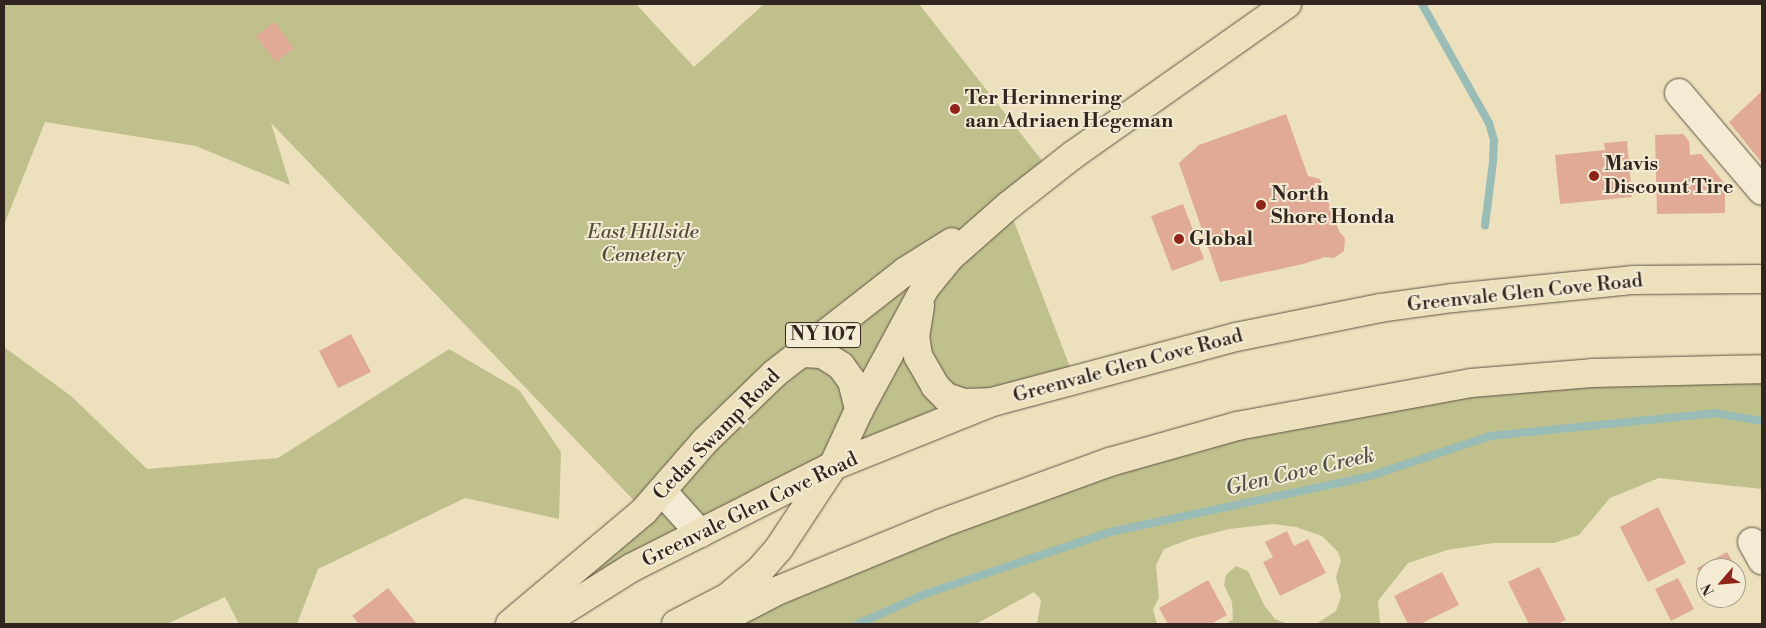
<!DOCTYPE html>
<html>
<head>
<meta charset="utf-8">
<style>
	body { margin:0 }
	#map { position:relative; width:1766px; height:628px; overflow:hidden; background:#ece0bd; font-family:"Libre Bodoni",serif }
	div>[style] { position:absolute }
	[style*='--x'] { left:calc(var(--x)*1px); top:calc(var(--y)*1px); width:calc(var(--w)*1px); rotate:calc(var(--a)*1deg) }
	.green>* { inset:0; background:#bfc08c }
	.stream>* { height:8px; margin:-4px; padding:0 4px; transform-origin:4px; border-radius:4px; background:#9abcb7 }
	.building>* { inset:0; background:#e0aa96 }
	.roads { filter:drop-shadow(0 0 1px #605346) drop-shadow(0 0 1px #605346) }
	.minor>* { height:28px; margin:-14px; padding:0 14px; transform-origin:14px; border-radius:14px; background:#f3ebd4 }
	.major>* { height:28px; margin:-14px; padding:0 14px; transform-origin:14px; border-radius:14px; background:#ece0bd }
	.dots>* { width:14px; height:14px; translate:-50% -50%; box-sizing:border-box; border:2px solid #f3ebd4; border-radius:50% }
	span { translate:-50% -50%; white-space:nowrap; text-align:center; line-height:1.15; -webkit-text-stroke:4px #f3ebd4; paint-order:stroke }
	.shield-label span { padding:1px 4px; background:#f3ebd4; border:1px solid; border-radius:4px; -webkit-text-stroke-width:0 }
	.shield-label { font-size:19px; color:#32241f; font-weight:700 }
	.poi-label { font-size:20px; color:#32241f; font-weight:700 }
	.left { translate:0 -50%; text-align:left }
	.park-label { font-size:20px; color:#554b3a; font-style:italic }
	.street-label { font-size:20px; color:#32241f }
	.water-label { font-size:21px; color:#51524d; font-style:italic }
	.frame { position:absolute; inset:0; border:5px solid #32241f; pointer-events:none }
	.north { position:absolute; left:1696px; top:558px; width:50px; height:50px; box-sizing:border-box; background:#f3ebd4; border:1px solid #a69b8c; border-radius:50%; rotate:243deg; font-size:14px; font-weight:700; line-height:20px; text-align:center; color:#32241f }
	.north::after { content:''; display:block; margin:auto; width:18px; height:22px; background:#8f2418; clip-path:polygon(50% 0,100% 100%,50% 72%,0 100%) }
</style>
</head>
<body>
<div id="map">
	<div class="green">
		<i style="clip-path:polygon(4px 4px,636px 4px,694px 67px,764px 4px,919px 4px,1051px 172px,1008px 206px,1075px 380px,990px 400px,824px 468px,627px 568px,525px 624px,594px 563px,652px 507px,710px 440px,778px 373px,912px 271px,979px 225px,906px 271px,774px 374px,706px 440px,644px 511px,271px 123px,290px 185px,196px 146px,45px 122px,4px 225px)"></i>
		<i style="clip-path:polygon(4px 347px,71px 396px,147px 469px,278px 458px,449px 349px,519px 390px,561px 452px,559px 519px,465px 498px,318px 569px,297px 624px,239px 624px,225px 597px,167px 624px,4px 624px)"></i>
		<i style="clip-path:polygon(1762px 369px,1762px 489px,1659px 478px,1610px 498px,1579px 535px,1554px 543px,1493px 543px,1447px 550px,1408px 563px,1378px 601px,1380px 624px,1226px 624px,1233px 619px,1232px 602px,1224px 585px,1226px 575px,1236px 566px,1248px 571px,1264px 605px,1275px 619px,1288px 624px,1316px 624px,1336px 611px,1341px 597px,1336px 577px,1341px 561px,1338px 552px,1322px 536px,1296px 527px,1273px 524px,1229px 529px,1190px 539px,1164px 549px,1156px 565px,1159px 598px,1153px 609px,1157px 624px,1037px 624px,1041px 600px,1034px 592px,976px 624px,713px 624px,942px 523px,1333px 409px)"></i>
	</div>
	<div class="stream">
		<i style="--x:1422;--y:4;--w:137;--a:60.6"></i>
		<i style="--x:1489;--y:123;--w:19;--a:74"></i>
		<i style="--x:1494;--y:141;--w:21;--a:93"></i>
		<i style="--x:1493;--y:162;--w:64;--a:97.2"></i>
		<i style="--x:858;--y:624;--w:73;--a:-24.1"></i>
		<i style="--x:925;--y:594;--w:195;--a:-18.5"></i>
		<i style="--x:1110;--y:532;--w:263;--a:-12.1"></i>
		<i style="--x:1367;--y:477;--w:130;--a:-18.4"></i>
		<i style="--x:1490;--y:436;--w:226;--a:-5.8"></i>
		<i style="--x:1715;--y:413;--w:48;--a:9.7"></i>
	</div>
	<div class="building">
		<i style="clip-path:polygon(274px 22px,294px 48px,276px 62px,256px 36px)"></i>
		<i style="clip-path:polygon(1762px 91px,1762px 163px,1729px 122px)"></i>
		<i style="clip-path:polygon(1286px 114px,1308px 176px,1320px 179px,1339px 231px,1345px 238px,1344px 251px,1334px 258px,1325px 257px,1303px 264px,1220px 282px,1179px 163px,1199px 145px)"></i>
		<i style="clip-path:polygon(1683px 134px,1689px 141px,1690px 155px,1701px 154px,1725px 184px,1725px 213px,1657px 214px,1655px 135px)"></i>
		<i style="clip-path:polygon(1627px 141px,1632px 197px,1560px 204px,1555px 155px,1605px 150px,1604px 143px)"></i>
		<i style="clip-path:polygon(1183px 204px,1204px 259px,1172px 271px,1151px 216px)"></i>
		<i style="clip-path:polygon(351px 334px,371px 372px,338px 388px,319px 351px)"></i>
		<i style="clip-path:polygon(1658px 507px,1686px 563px,1648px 582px,1620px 527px)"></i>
		<i style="clip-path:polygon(1287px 531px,1294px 546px,1308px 539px,1326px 573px,1280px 596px,1263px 562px,1273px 557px,1265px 542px)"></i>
		<i style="clip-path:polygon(1727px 552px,1740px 575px,1736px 577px,1736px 568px,1706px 568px,1706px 585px,1697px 568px)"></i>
		<i style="clip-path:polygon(1539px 567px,1566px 620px,1557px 624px,1529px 624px,1508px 582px)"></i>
		<i style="clip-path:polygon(1442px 572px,1459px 605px,1420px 624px,1408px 624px,1394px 596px)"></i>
		<i style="clip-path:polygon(1678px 578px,1694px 609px,1671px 621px,1655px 589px)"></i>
		<i style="clip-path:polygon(1208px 580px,1227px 615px,1211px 624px,1168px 624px,1159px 608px)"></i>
		<i style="clip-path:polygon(388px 588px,417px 624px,359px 624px,352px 616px)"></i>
	</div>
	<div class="roads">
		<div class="minor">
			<i style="--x:1679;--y:93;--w:128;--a:49.7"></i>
			<i style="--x:662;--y:491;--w:57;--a:47.9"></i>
			<i style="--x:1752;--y:542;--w:21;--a:61"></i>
		</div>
		<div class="major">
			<i style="--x:920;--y:306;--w:30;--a:99"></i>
			<i style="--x:915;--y:336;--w:20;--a:81"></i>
			<i style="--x:918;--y:356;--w:34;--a:60"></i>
			<i style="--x:935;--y:386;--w:16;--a:45"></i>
			<i style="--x:946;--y:397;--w:18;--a:19"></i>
			<i style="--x:963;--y:403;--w:25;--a:-2"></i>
			<i style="--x:801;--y:353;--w:21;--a:3"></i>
			<i style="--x:822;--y:354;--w:22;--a:32"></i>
			<i style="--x:841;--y:366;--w:19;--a:54"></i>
			<i style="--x:852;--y:381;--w:30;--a:76"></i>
			<i style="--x:510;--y:624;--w:175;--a:-40.1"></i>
			<i style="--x:644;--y:511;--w:94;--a:-48.9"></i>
			<i style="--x:706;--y:440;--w:95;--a:-44.1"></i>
			<i style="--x:774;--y:374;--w:167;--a:-38"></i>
			<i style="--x:906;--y:271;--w:54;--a:-32.2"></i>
			<i style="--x:542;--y:624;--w:105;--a:-32.2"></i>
			<i style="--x:631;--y:568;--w:226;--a:-26.8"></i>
			<i style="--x:833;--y:466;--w:171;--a:-21.9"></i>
			<i style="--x:992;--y:402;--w:253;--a:-14.9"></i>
			<i style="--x:1236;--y:337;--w:147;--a:-11.4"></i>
			<i style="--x:1380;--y:308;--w:74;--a:-7.8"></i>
			<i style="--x:1453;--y:298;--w:182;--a:-5.7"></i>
			<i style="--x:1634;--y:280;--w:128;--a:-0.4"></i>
			<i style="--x:676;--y:624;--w:59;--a:-27.4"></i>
			<i style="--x:728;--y:597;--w:42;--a:-40.2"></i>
			<i style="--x:760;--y:570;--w:29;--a:-49"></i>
			<i style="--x:779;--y:548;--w:98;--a:-56.6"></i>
			<i style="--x:833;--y:466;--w:62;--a:-65.1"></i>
			<i style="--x:859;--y:410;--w:139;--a:-61.6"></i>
			<i style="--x:925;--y:288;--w:38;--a:-51"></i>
			<i style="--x:949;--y:258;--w:79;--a:-41.4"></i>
			<i style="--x:1008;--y:206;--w:83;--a:-38.1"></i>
			<i style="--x:1073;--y:155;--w:262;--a:-35.2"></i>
			<i style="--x:713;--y:624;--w:74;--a:-27.3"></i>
			<i style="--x:779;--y:590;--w:176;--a:-22.3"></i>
			<i style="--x:942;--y:523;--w:179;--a:-20"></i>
			<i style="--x:1110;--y:462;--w:132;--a:-15.8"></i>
			<i style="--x:1237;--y:426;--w:238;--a:-10.4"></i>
			<i style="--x:1471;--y:383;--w:121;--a:-4.7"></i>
			<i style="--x:1592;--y:373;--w:170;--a:-1.3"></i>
		</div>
	</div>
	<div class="dots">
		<i style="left:955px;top:109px;background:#8f2418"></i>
		<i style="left:1594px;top:176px;background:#8f2418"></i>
		<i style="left:1261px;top:205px;background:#8f2418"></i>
		<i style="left:1179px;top:239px;background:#8f2418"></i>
	</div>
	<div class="shield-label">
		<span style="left:823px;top:335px">NY 107</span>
	</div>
	<div class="poi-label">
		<span class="left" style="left:965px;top:110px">Ter Herinnering<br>aan Adriaen Hegeman</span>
		<span class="left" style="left:1604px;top:176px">Mavis<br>Discount Tire</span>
		<span class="left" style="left:1271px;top:206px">North<br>Shore Honda</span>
		<span class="left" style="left:1189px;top:239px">Global</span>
	</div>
	<div class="park-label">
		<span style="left:643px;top:244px">East Hillside<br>Cemetery</span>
	</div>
	<div class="street-label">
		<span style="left:1525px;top:293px;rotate:-6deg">Greenvale Glen Cove Road</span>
		<span style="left:1128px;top:366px;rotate:-15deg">Greenvale Glen Cove Road</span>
		<span style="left:717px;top:435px;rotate:-46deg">Cedar Swamp Road</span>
		<span style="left:750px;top:510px;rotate:-26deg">Greenvale Glen Cove Road</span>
	</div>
	<div class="water-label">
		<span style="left:1300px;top:472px;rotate:-13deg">Glen Cove Creek</span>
	</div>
	<div class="frame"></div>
	<div class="north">N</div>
</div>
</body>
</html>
